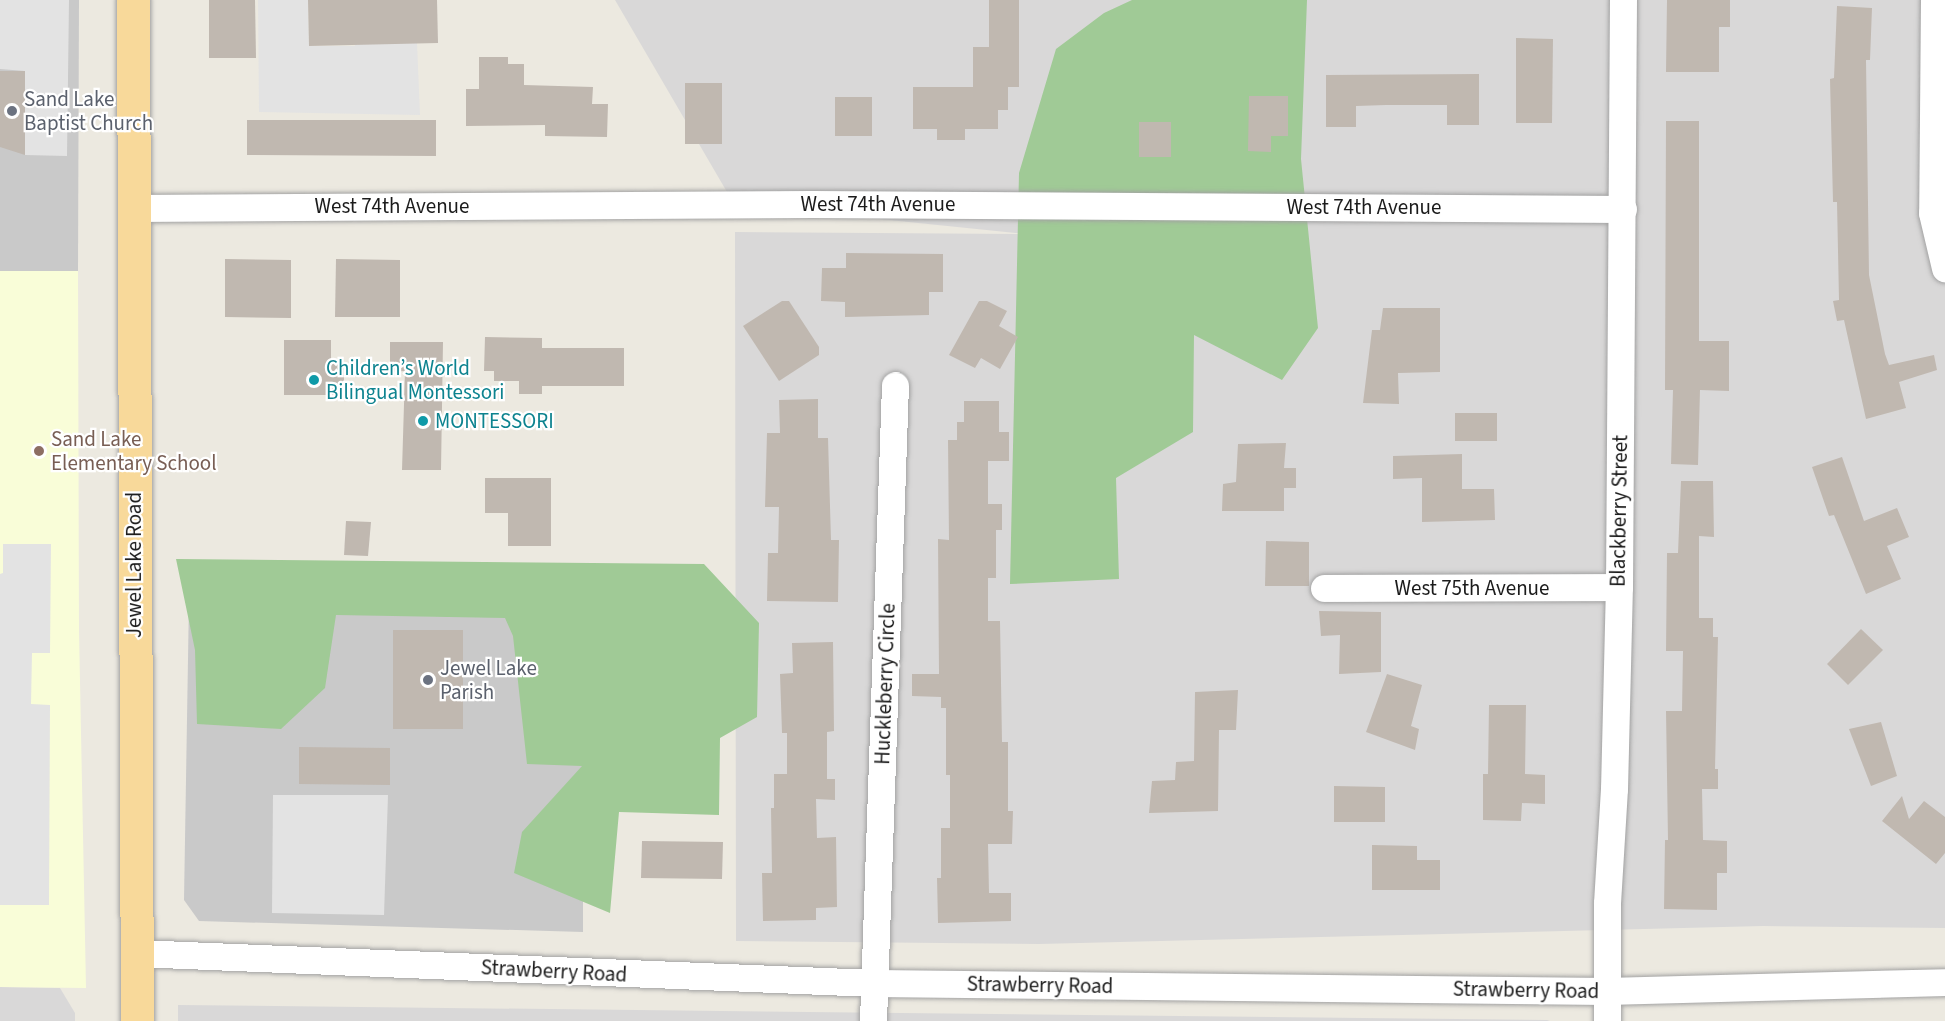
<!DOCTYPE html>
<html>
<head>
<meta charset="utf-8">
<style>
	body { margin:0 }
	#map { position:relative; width:1945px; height:1021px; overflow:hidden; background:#ece9e0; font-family:"Source Sans 3",sans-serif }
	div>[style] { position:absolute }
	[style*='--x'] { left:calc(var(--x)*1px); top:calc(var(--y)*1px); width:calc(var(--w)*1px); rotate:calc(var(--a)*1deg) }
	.residential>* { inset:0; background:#d9d8d8 }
	.education>* { inset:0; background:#f9fdd8 }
	.religious>* { inset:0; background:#c9c9c9 }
	.forest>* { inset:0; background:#a0ca96 }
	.parking>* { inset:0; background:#e3e3e3 }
	.building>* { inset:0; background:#c0b8b0 }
	.roads { filter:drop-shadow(0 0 2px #a2a2a2) drop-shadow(0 0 2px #a2a2a2) }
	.minor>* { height:27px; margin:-13.5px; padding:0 13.5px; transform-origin:13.5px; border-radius:13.5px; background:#fff }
	.major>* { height:33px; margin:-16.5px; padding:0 16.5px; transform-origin:16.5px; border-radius:16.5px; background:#f8d99a }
	.dots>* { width:16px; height:16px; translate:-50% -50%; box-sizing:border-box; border:3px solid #fff; border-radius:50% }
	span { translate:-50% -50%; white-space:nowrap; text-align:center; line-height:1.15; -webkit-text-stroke:4.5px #fff; paint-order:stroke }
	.worship-label { font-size:21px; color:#5b616d }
	.left { translate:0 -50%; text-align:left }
	.street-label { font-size:21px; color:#1b1b1b }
	.culture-label { font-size:21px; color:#0d838f }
	.education-label { font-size:21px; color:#785e54 }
</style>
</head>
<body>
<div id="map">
	<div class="residential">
		<i style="clip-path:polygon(615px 0,1945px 0,1945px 928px,1763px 926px,1039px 944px,736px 941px,735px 232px,1025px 234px,734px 204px)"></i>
		<i style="clip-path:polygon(0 987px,60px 988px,75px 1013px,75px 1021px,0 1021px)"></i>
		<i style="clip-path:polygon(178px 1005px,1547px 1020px,1550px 1021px,178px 1021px)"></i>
	</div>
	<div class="education">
		<i style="clip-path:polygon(0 271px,78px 271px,79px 630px,86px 988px,0 987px)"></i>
	</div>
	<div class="religious">
		<i style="clip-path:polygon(0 0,79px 0,78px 271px,0 271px)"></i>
		<i style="clip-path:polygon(189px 599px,583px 605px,583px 932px,199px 921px,184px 900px)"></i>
	</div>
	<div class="forest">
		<i style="clip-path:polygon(1132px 0,1307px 0,1301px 159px,1318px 328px,1282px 380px,1194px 335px,1193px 432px,1116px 478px,1119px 579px,1010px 584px,1019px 173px,1056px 49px,1104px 13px)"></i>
		<i style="clip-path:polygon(176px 559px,704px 564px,759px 623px,757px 717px,720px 738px,719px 815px,619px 812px,610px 913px,514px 873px,522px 832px,582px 766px,527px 764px,513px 636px,505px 618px,336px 615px,325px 688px,281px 729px,197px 724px,195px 650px)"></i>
	</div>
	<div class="parking">
		<i style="clip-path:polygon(0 0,69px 0,67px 156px,25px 155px,25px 71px,0 69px)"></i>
		<i style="clip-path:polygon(258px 0,308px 0,309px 46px,355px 46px,354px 0,417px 43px,420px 115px,259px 112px)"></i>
		<i style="clip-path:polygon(3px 544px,51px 544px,50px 653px,32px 653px,31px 704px,50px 705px,49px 905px,0 905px,0 574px,3px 573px)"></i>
		<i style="clip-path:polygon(273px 795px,388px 795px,384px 915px,272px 913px)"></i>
	</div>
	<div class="building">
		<i style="clip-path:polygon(209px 0,255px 0,256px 58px,209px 58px)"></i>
		<i style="clip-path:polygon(308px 0,437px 0,438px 43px,309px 46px)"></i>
		<i style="clip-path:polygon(989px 0,1019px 0,1019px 87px,1008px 87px,1008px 110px,998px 110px,998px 129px,965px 129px,965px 140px,937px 140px,937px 129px,913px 129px,913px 87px,973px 87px,973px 47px,989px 47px)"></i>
		<i style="clip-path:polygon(1667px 0,1730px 0,1730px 27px,1719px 27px,1719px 72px,1666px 72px)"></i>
		<i style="clip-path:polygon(1837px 6px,1872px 8px,1870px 60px,1866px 60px,1869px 275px,1885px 354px,1889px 365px,1934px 355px,1937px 370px,1899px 382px,1906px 408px,1866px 419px,1844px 320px,1837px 321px,1833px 301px,1839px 300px,1837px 202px,1833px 202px,1830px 79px,1834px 78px)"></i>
		<i style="clip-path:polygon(1516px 38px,1553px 39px,1552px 123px,1516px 123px)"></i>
		<i style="clip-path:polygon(479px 57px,508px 57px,508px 64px,524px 64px,524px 85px,593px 87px,592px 104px,608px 104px,607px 137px,545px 136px,545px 125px,466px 126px,466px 89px,479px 89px)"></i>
		<i style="clip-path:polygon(0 71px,25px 71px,25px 155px,0 147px)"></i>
		<i style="clip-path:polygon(1479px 74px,1479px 125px,1447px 125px,1447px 105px,1386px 105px,1356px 106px,1356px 127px,1326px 127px,1326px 75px)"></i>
		<i style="clip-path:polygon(685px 83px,722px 83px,722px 144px,685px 144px)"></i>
		<i style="clip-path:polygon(1249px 96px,1288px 96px,1288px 136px,1271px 136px,1271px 152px,1248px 151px)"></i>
		<i style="clip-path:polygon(835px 97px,872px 97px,872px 136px,835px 136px)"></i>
		<i style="clip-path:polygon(247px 120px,436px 120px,436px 156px,247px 155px)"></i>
		<i style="clip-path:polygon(1666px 121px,1699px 121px,1699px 341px,1729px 341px,1729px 391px,1700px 390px,1698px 465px,1671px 464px,1673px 390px,1665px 390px)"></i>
		<i style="clip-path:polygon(1139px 122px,1171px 122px,1171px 157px,1139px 157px)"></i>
		<i style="clip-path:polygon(846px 253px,943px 254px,943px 292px,929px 292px,929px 315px,845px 317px,845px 302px,821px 301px,822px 268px,846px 268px)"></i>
		<i style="clip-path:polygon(225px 259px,291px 260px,291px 318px,225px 317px)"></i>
		<i style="clip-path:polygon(336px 259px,400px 260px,400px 317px,335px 317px)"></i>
		<i style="clip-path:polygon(782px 301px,789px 301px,819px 347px,819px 355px,779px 381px,743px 326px)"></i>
		<i style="clip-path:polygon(979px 301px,987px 301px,1007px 311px,999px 326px,1018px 337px,1000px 369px,981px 358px,975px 368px,949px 355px)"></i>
		<i style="clip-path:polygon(1383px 308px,1440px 308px,1440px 372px,1398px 373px,1399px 404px,1363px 403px,1372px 330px,1380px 330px)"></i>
		<i style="clip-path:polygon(485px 337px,542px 338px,542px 348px,624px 348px,624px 386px,542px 386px,542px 394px,519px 394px,519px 381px,494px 381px,494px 371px,484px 371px)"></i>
		<i style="clip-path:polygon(284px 340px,331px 340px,331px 363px,344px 364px,344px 395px,284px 395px)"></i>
		<i style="clip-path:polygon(390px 342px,443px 342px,441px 470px,402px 470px,405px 371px,390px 372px)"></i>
		<i style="clip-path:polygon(818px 399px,818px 438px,828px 438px,831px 540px,839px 540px,838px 602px,767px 601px,768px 553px,778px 553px,779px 507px,765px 507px,767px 433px,780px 433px,779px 400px)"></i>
		<i style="clip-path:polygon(964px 401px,999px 401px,999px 432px,1009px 432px,1009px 461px,988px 461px,988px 504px,1002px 504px,1002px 530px,996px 530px,996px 578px,988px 578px,988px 621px,1000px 621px,1002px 742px,1008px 742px,1008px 811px,1013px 811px,1012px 844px,988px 844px,989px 893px,1011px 893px,1011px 921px,938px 923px,937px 878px,941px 878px,941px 828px,950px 828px,950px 775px,946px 775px,946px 708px,941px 708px,941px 697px,912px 696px,912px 674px,939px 674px,938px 539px,949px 540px,948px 440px,957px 440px,957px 422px,964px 422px)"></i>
		<i style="clip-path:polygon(1455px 413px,1497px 413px,1497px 441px,1455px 441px)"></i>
		<i style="clip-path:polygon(1286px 443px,1284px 468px,1296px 468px,1296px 488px,1284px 488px,1284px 511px,1222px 511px,1223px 484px,1236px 482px,1238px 444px)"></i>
		<i style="clip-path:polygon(1462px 454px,1462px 489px,1494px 489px,1495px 520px,1422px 522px,1422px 478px,1393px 479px,1393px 456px)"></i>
		<i style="clip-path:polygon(1842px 457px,1864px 521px,1897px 508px,1909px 537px,1887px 546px,1901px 579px,1866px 594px,1834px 515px,1829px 516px,1812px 467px)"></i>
		<i style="clip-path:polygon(485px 478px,551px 478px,551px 546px,508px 546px,508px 513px,485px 513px)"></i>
		<i style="clip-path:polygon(1681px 481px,1713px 481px,1714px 537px,1699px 536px,1699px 618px,1713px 618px,1713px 637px,1718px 637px,1715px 769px,1718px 769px,1718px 789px,1702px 789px,1703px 840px,1727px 841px,1727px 873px,1717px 873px,1717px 910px,1664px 909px,1665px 840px,1668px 840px,1666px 711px,1682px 711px,1683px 651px,1666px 651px,1667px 553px,1678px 553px)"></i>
		<i style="clip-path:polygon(346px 521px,371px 522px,368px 556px,344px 555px)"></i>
		<i style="clip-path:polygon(1266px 541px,1309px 542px,1309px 586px,1265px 586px)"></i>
		<i style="clip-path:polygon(1319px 611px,1381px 612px,1381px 672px,1339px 674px,1340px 635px,1321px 636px)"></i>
		<i style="clip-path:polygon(1861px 629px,1883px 650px,1848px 685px,1827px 664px)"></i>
		<i style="clip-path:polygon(393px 630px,463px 630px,463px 729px,393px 729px)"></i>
		<i style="clip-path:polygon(833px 642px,834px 731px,827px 732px,827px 779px,835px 779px,835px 800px,816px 799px,817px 838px,836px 837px,837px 907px,816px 908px,816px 920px,763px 921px,762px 873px,772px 873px,771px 808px,774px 808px,774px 774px,787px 774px,787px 733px,782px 733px,780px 674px,793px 673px,792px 643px)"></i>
		<i style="clip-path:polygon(1387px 674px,1422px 685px,1411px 726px,1419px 729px,1415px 750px,1366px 732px)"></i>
		<i style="clip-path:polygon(1238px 690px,1236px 730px,1219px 730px,1218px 811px,1149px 813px,1152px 781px,1175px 780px,1176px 762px,1194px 761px,1195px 692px)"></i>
		<i style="clip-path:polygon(1489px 705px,1526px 705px,1525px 774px,1545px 775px,1545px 804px,1522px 803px,1521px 821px,1483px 820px,1483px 774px,1488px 774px)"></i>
		<i style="clip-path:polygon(1881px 722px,1897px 776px,1871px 786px,1849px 729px)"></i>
		<i style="clip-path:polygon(299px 747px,390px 748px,390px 785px,299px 784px)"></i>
		<i style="clip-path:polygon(1334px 786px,1385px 787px,1385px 822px,1334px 822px)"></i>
		<i style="clip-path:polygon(1902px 796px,1909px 819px,1924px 801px,1945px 817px,1945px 853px,1936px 864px,1882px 821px)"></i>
		<i style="clip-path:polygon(642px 841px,723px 842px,722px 879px,641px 878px)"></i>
		<i style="clip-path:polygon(1372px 845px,1417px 846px,1417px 860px,1440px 860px,1440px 890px,1372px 890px)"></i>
	</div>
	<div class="roads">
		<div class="minor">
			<i style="--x:1934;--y:0;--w:213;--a:90.5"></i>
			<i style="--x:1932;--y:213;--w:57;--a:76.7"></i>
			<i style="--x:132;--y:208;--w:680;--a:-0.34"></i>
			<i style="--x:812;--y:204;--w:811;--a:0.35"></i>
			<i style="--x:1324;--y:588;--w:295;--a:-0.2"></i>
			<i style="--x:136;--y:953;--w:739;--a:2.33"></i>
			<i style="--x:874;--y:983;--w:732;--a:0.63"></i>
			<i style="--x:1606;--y:991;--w:339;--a:-1.5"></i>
			<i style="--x:873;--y:1021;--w:636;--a:-88.02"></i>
			<i style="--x:1607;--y:1021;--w:118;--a:-90"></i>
			<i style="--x:1607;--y:903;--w:114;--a:-86.5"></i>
			<i style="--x:1614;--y:789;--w:202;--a:-88.6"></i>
			<i style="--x:1619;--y:587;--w:587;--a:-89.61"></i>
		</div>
		<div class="major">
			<i style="--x:133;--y:0;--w:1021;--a:89.78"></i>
		</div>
	</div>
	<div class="dots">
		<i style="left:12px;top:111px;background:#6b7280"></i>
		<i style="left:314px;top:380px;background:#0f9aa8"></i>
		<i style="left:423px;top:421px;background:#0f9aa8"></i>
		<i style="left:39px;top:451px;background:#8d6e63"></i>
		<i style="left:428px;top:680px;background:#6b7280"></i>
	</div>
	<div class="worship-label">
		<span class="left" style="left:24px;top:111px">Sand Lake<br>Baptist Church</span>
		<span class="left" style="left:440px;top:680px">Jewel Lake<br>Parish</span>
	</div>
	<div class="street-label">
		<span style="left:878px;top:204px">West 74th Avenue</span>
		<span style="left:392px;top:206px">West 74th Avenue</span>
		<span style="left:1364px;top:207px">West 74th Avenue</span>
		<span style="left:1619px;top:511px;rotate:-89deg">Blackberry Street</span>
		<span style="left:134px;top:565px;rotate:-90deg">Jewel Lake Road</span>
		<span style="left:1472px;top:588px">West 75th Avenue</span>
		<span style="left:885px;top:684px;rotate:-88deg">Huckleberry Circle</span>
		<span style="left:554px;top:971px;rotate:3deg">Strawberry Road</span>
		<span style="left:1040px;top:985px;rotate:1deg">Strawberry Road</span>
		<span style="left:1526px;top:990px;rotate:1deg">Strawberry Road</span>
	</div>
	<div class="culture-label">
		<span class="left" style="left:326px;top:380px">Children’s World<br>Bilingual Montessori</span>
		<span class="left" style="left:435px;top:421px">MONTESSORI</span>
	</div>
	<div class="education-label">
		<span class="left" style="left:51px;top:451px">Sand Lake<br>Elementary School</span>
	</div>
</div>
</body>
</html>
